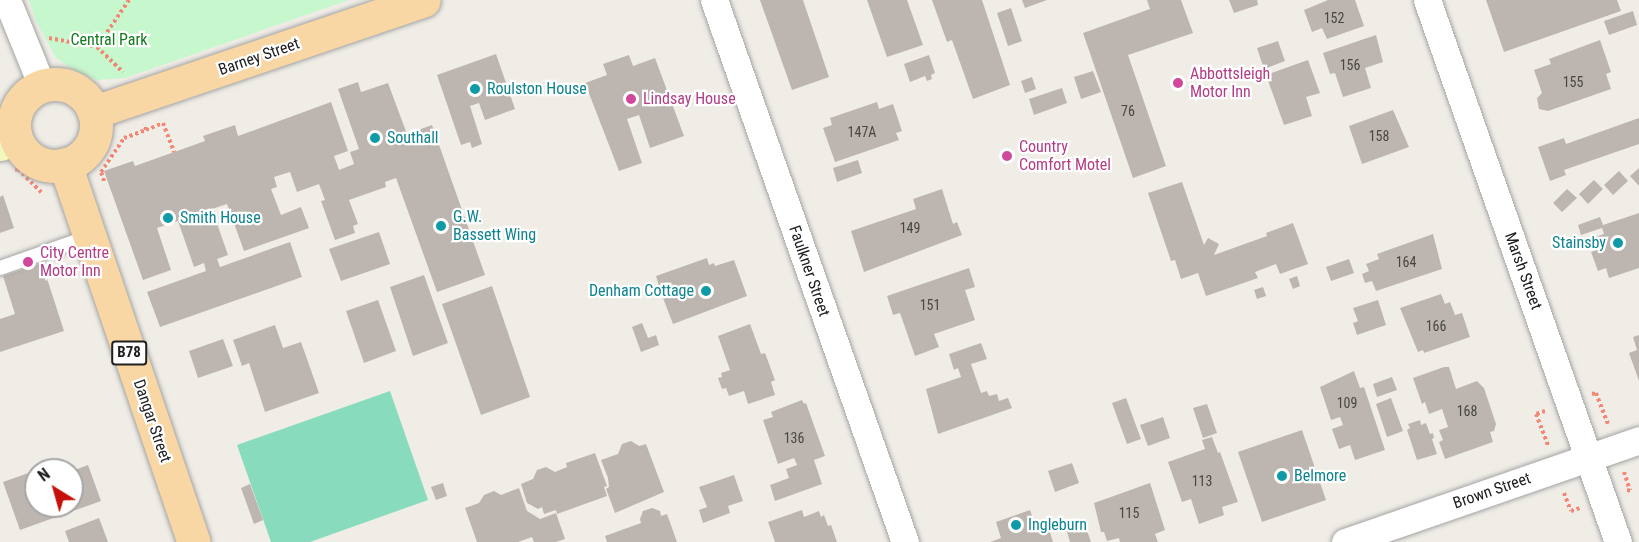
<!DOCTYPE html>
<html>
<head>
<meta charset="utf-8">
<style>
	body { margin:0 }
	#map { position:relative; width:1639px; height:542px; overflow:hidden; background:#f0ede7; font-family:"Roboto Condensed",sans-serif }
	div>[style] { position:absolute }
	[style*='--x'] { left:calc(var(--x)*1px); top:calc(var(--y)*1px); width:calc(var(--w)*1px); rotate:calc(var(--a)*1deg) }
	.park>* { inset:0; background:#c7f7cc }
	.pitch>* { inset:0; background:#89dbbe }
	.building>* { inset:0; background:#bdb6b0 }
	.path>* { height:4px; margin-top:-2px; transform-origin:0; background:repeating-linear-gradient(90deg,#f38675 0 3px,transparent 0 6px) }
	.roads { filter:drop-shadow(0 0 2px #a4a4a4) drop-shadow(0 0 2px #a4a4a4) }
	.lane>* { height:14px; margin:-7px; padding:0 7px; transform-origin:7px; border-radius:7px; background:#fff }
	.street>* { height:27px; margin:-13.5px; padding:0 13.5px; transform-origin:13.5px; border-radius:13.5px; background:#fff }
	.secondary>* { height:33px; margin:-16.5px; padding:0 16.5px; transform-origin:16.5px; border-radius:16.5px; background:#f2f7be }
	.primary>* { height:33px; margin:-16.5px; padding:0 16.5px; transform-origin:16.5px; border-radius:16.5px; background:#f8d7a4 }
	.primary>.ring { margin:-16.5px; padding:0; box-sizing:content-box; background:none; border:33px solid #f8d7a4; border-radius:50% }
	.dots>* { width:16px; height:16px; translate:-50% -50%; box-sizing:border-box; border:3px solid #fff; border-radius:50% }
	span { translate:-50% -50%; white-space:nowrap; text-align:center; line-height:1.15; -webkit-text-stroke:4.5px #fff; paint-order:stroke }
	.number-label { font-size:14px; color:#474644 }
	.number-label span { -webkit-text-stroke-width:0 }
	.shield-label span { padding:2px 4px; background:#fff; border:2px solid; border-radius:4px; -webkit-text-stroke-width:0 }
	.shield-label { font-size:15px; color:#202020; font-weight:700 }
	.park-label { font-size:16px; color:#117b1e }
	.street-label { font-size:16px; color:#202020 }
	.hotel-label { font-size:16px; color:#b23c85 }
	.left { translate:0 -50%; text-align:left }
	.culture-label { font-size:16px; color:#0d838f }
	.right { translate:-100% -50%; text-align:right }
	.north { position:absolute; left:24px; top:458px; width:60px; height:60px; box-sizing:border-box; background:#fff; border:2px solid #a6a6a6; border-radius:50%; rotate:323deg; font-size:16px; font-weight:700; line-height:24px; text-align:center; color:#202020 }
	.north::after { content:''; display:block; margin:auto; width:21px; height:27px; background:#c6110a; clip-path:polygon(50% 0,100% 100%,50% 72%,0 100%) }
</style>
</head>
<body>
<div id="map">
	<div class="park">
		<i style="clip-path:polygon(29px 0,349px 0,125px 78px,97px 80px,77px 72px,56px 58px,36px 21px)"></i>
	</div>
	<div class="pitch">
		<i style="clip-path:polygon(390px 391px,428px 500px,310px 542px,271px 542px,237px 445px)"></i>
	</div>
	<div class="building">
		<i style="clip-path:polygon(760px 0,803px 0,829px 77px,792px 90px)"></i>
		<i style="clip-path:polygon(867px 0,907px 0,923px 45px,887px 57px)"></i>
		<i style="clip-path:polygon(932px 0,982px 0,1010px 85px,973px 99px,952px 40px,947px 42px)"></i>
		<i style="clip-path:polygon(1022px 0,1047px 0,1025px 8px)"></i>
		<i style="clip-path:polygon(1147px 0,1181px 0,1193px 33px,1128px 55px,1166px 166px,1133px 178px,1083px 33px,1150px 9px)"></i>
		<i style="clip-path:polygon(1229px 0,1257px 0,1258px 5px,1234px 13px)"></i>
		<i style="clip-path:polygon(1328px 0,1355px 0,1364px 26px,1327px 39px,1322px 28px,1312px 32px,1304px 10px)"></i>
		<i style="clip-path:polygon(1486px 0,1617px 0,1621px 11px,1504px 52px)"></i>
		<i style="clip-path:polygon(1011px 8px,1022px 41px,1008px 46px,997px 13px)"></i>
		<i style="clip-path:polygon(1633px 11px,1637px 25px,1609px 35px,1604px 21px)"></i>
		<i style="clip-path:polygon(1376px 35px,1383px 62px,1365px 68px,1371px 88px,1343px 97px,1335px 73px,1330px 74px,1323px 53px)"></i>
		<i style="clip-path:polygon(1600px 40px,1611px 72px,1606px 74px,1611px 89px,1548px 111px,1539px 109px,1537px 98px,1542px 93px,1534px 70px,1551px 64px,1549px 59px)"></i>
		<i style="clip-path:polygon(1278px 41px,1285px 61px,1264px 69px,1257px 48px)"></i>
		<i style="clip-path:polygon(496px 54px,515px 109px,485px 120px,479px 103px,470px 106px,482px 144px,472px 148px,470px 142px,461px 145px,437px 75px)"></i>
		<i style="clip-path:polygon(629px 55px,633px 66px,655px 58px,684px 136px,650px 148px,639px 115px,627px 119px,642px 163px,619px 171px,585px 83px,607px 75px,603px 64px)"></i>
		<i style="clip-path:polygon(929px 55px,935px 73px,931px 75px,932px 79px,927px 81px,925px 76px,910px 82px,904px 64px)"></i>
		<i style="clip-path:polygon(1308px 60px,1320px 93px,1306px 97px,1312px 116px,1284px 125px,1266px 75px)"></i>
		<i style="clip-path:polygon(1093px 71px,1101px 92px,1081px 99px,1074px 77px)"></i>
		<i style="clip-path:polygon(1032px 77px,1036px 89px,1025px 93px,1021px 81px)"></i>
		<i style="clip-path:polygon(358px 82px,361px 92px,388px 83px,407px 134px,432px 125px,485px 275px,437px 292px,396px 178px,385px 182px,386px 187px,349px 200px,358px 224px,353px 226px,355px 233px,335px 240px,321px 201px,325px 200px,319px 184px,297px 192px,290px 172px,274px 177px,277px 187px,271px 189px,281px 215px,301px 207px,309px 228px,244px 251px,227px 204px,212px 209px,228px 255px,217px 259px,220px 267px,290px 242px,302px 277px,160px 327px,147px 292px,206px 271px,204px 263px,194px 267px,178px 221px,157px 228px,171px 270px,143px 280px,104px 171px,133px 161px,135px 166px,205px 141px,203px 136px,235px 125px,238px 136px,331px 102px,348px 151px,334px 156px,339px 170px,354px 164px,350px 152px,359px 149px,338px 89px)"></i>
		<i style="clip-path:polygon(1062px 88px,1067px 103px,1034px 115px,1029px 99px)"></i>
		<i style="clip-path:polygon(877px 102px,879px 109px,893px 104px,902px 131px,896px 133px,899px 140px,835px 162px,823px 128px,832px 125px,830px 118px)"></i>
		<i style="clip-path:polygon(1393px 110px,1409px 147px,1362px 164px,1349px 126px)"></i>
		<i style="clip-path:polygon(1639px 118px,1639px 144px,1564px 170px,1566px 175px,1550px 181px,1538px 147px,1564px 138px,1566px 144px)"></i>
		<i style="clip-path:polygon(858px 160px,862px 173px,837px 182px,833px 168px)"></i>
		<i style="clip-path:polygon(1639px 168px,1639px 186px,1630px 176px)"></i>
		<i style="clip-path:polygon(1619px 171px,1628px 181px,1613px 195px,1604px 185px)"></i>
		<i style="clip-path:polygon(1594px 180px,1603px 189px,1588px 204px,1579px 194px)"></i>
		<i style="clip-path:polygon(1182px 182px,1204px 245px,1208px 238px,1219px 244px,1214px 255px,1267px 236px,1266px 233px,1293px 223px,1308px 264px,1280px 274px,1276px 264px,1255px 272px,1258px 278px,1206px 296px,1198px 273px,1181px 279px,1175px 260px,1171px 261px,1148px 193px)"></i>
		<i style="clip-path:polygon(942px 189px,953px 224px,957px 222px,962px 235px,864px 272px,851px 231px,916px 209px,913px 199px)"></i>
		<i style="clip-path:polygon(1567px 189px,1577px 198px,1562px 212px,1553px 203px)"></i>
		<i style="clip-path:polygon(3px 195px,14px 228px,0 233px,0 197px)"></i>
		<i style="clip-path:polygon(1639px 213px,1639px 268px,1609px 278px,1606px 268px,1598px 271px,1591px 252px,1599px 249px,1595px 237px,1604px 234px,1602px 228px,1581px 235px,1578px 225px,1600px 217px,1603px 225px)"></i>
		<i style="clip-path:polygon(379px 232px,390px 264px,341px 281px,329px 249px)"></i>
		<i style="clip-path:polygon(1433px 234px,1442px 269px,1376px 291px,1372px 281px,1365px 283px,1362px 274px,1369px 271px,1366px 264px,1379px 259px,1377px 254px)"></i>
		<i style="clip-path:polygon(707px 258px,709px 265px,714px 263px,715px 266px,734px 260px,747px 296px,673px 324px,663px 298px,669px 296px,665px 284px,659px 286px,656px 276px)"></i>
		<i style="clip-path:polygon(1349px 259px,1354px 273px,1331px 281px,1326px 267px)"></i>
		<i style="clip-path:polygon(42px 263px,64px 331px,0 352px,0 319px,15px 314px,3px 276px)"></i>
		<i style="clip-path:polygon(969px 268px,975px 287px,965px 290px,975px 320px,934px 334px,939px 347px,915px 356px,900px 313px,893px 315px,887px 296px)"></i>
		<i style="clip-path:polygon(424px 275px,448px 343px,413px 356px,390px 287px)"></i>
		<i style="clip-path:polygon(1297px 276px,1300px 286px,1293px 289px,1289px 279px)"></i>
		<i style="clip-path:polygon(492px 286px,530px 397px,481px 415px,442px 304px)"></i>
		<i style="clip-path:polygon(1263px 287px,1266px 296px,1257px 299px,1254px 290px)"></i>
		<i style="clip-path:polygon(1441px 294px,1445px 304px,1450px 302px,1455px 315px,1462px 313px,1470px 337px,1424px 353px,1423px 350px,1418px 352px,1400px 308px)"></i>
		<i style="clip-path:polygon(378px 300px,396px 351px,364px 363px,346px 311px)"></i>
		<i style="clip-path:polygon(1378px 300px,1386px 325px,1357px 335px,1353px 323px,1358px 321px,1353px 308px)"></i>
		<i style="clip-path:polygon(642px 323px,648px 338px,656px 335px,659px 345px,641px 352px,632px 327px)"></i>
		<i style="clip-path:polygon(750px 324px,761px 354px,765px 353px,775px 380px,771px 382px,775px 395px,748px 404px,744px 391px,729px 396px,726px 388px,722px 389px,718px 378px,722px 377px,721px 373px,730px 370px,718px 336px)"></i>
		<i style="clip-path:polygon(275px 325px,283px 348px,301px 342px,319px 393px,265px 412px,249px 363px,242px 366px,233px 340px)"></i>
		<i style="clip-path:polygon(1639px 335px,1639px 381px,1629px 353px,1637px 350px,1633px 337px)"></i>
		<i style="clip-path:polygon(223px 339px,233px 366px,198px 378px,189px 351px)"></i>
		<i style="clip-path:polygon(981px 343px,987px 359px,971px 364px,981px 393px,987px 391px,989px 396px,997px 394px,999px 401px,1008px 398px,1012px 408px,938px 434px,926px 389px,961px 377px,958px 368px,954px 370px,949px 354px)"></i>
		<i style="clip-path:polygon(1444px 367px,1449px 367px,1456px 389px,1477px 381px,1484px 388px,1496px 424px,1494px 431px,1490px 432px,1493px 442px,1445px 459px,1439px 442px,1443px 440px,1439px 430px,1448px 427px,1442px 409px,1429px 414px,1425px 402px,1422px 404px,1413px 378px)"></i>
		<i style="clip-path:polygon(1354px 371px,1360px 388px,1364px 387px,1385px 450px,1355px 460px,1350px 445px,1339px 449px,1332px 429px,1343px 425px,1340px 417px,1331px 420px,1320px 387px)"></i>
		<i style="clip-path:polygon(1392px 377px,1397px 390px,1377px 397px,1373px 384px)"></i>
		<i style="clip-path:polygon(1126px 398px,1141px 439px,1127px 444px,1112px 403px)"></i>
		<i style="clip-path:polygon(1391px 398px,1403px 431px,1387px 437px,1376px 404px)"></i>
		<i style="clip-path:polygon(802px 400px,804px 404px,806px 403px,825px 456px,814px 460px,822px 484px,775px 501px,770px 485px,789px 478px,786px 469px,797px 465px,794px 458px,778px 464px,763px 420px,773px 417px,771px 412px)"></i>
		<i style="clip-path:polygon(1207px 404px,1217px 433px,1203px 438px,1193px 408px)"></i>
		<i style="clip-path:polygon(1163px 417px,1170px 438px,1148px 446px,1140px 425px)"></i>
		<i style="clip-path:polygon(1420px 420px,1421px 425px,1426px 423px,1430px 434px,1433px 433px,1434px 438px,1432px 439px,1437px 454px,1417px 460px,1407px 430px,1410px 428px,1408px 424px)"></i>
		<i style="clip-path:polygon(1302px 430px,1326px 500px,1262px 522px,1238px 452px)"></i>
		<i style="clip-path:polygon(1212px 437px,1218px 453px,1220px 452px,1238px 502px,1222px 507px,1224px 515px,1199px 524px,1191px 499px,1182px 502px,1168px 462px,1205px 449px,1202px 440px)"></i>
		<i style="clip-path:polygon(631px 441px,639px 446px,646px 444px,664px 492px,615px 513px,606px 489px,609px 487px,608px 478px,601px 460px,618px 454px,622px 444px)"></i>
		<i style="clip-path:polygon(595px 453px,607px 486px,604px 487px,607px 496px,557px 514px,556px 510px,544px 514px,542px 507px,538px 509px,527px 503px,521px 484px,533px 479px,537px 470px,546px 467px,555px 472px,567px 467px,566px 463px)"></i>
		<i style="clip-path:polygon(1072px 463px,1079px 483px,1055px 492px,1048px 471px)"></i>
		<i style="clip-path:polygon(88px 465px,101px 501px,20px 530px,3px 482px,31px 472px,36px 485px,36px 506px,72px 506px,72px 471px)"></i>
		<i style="clip-path:polygon(734px 475px,743px 501px,728px 506px,730px 513px,703px 523px,699px 510px,707px 507px,699px 487px)"></i>
		<i style="clip-path:polygon(443px 483px,447px 496px,436px 500px,431px 487px)"></i>
		<i style="clip-path:polygon(1150px 483px,1165px 530px,1155px 534px,1158px 542px,1120px 542px,1119px 538px,1107px 541px,1104px 532px,1101px 532px,1094px 503px)"></i>
		<i style="clip-path:polygon(250px 484px,263px 520px,254px 524px,241px 488px)"></i>
		<i style="clip-path:polygon(519px 488px,527px 511px,540px 519px,556px 513px,565px 539px,556px 542px,534px 542px,532px 537px,518px 542px,477px 542px,465px 508px,479px 503px,484px 495px,494px 491px,501px 495px)"></i>
		<i style="clip-path:polygon(652px 508px,660px 511px,661px 516px,667px 514px,677px 542px,607px 542px,605px 536px,641px 523px,640px 519px,643px 511px)"></i>
		<i style="clip-path:polygon(802px 510px,804px 517px,819px 511px,821px 517px,824px 515px,828px 526px,831px 525px,837px 542px,775px 542px,768px 522px)"></i>
		<i style="clip-path:polygon(1030px 510px,1038px 532px,1049px 529px,1053px 542px,990px 542px,1001px 538px,996px 522px)"></i>
		<i style="clip-path:polygon(99px 518px,108px 542px,69px 542px,65px 531px)"></i>
		<i style="clip-path:polygon(1083px 519px,1091px 542px,1070px 542px,1065px 525px)"></i>
	</div>
	<div class="path">
		<i style="--x:49;--y:38;--w:49;--a:10.6"></i>
		<i style="--x:97;--y:47;--w:36;--a:44"></i>
		<i style="--x:97;--y:47;--w:57;--a:-55.8"></i>
		<i style="--x:146;--y:130;--w:18;--a:-22"></i>
		<i style="--x:163;--y:123;--w:31;--a:69"></i>
		<i style="--x:15;--y:170;--w:3;--a:-18"></i>
		<i style="--x:18;--y:169;--w:34;--a:45"></i>
		<i style="--x:104;--y:181;--w:9;--a:-108"></i>
		<i style="--x:101;--y:172;--w:41;--a:-55.9"></i>
		<i style="--x:124;--y:138;--w:23;--a:-20"></i>
		<i style="--x:146;--y:130;--w:6;--a:-108"></i>
		<i style="--x:1592;--y:394;--w:4;--a:-14"></i>
		<i style="--x:1596;--y:393;--w:33;--a:69"></i>
		<i style="--x:1545;--y:411;--w:9;--a:162"></i>
		<i style="--x:1536;--y:414;--w:34;--a:69"></i>
		<i style="--x:1624;--y:472;--w:19;--a:72"></i>
		<i style="--x:1630;--y:490;--w:4;--a:166"></i>
		<i style="--x:1564;--y:493;--w:19;--a:69"></i>
		<i style="--x:1571;--y:511;--w:9;--a:-18"></i>
	</div>
	<div class="roads">
		<div class="lane">
			<i style="--x:0;--y:268;--w:96;--a:-19.4"></i>
		</div>
		<div class="street">
			<i style="--x:7;--y:0;--w:93;--a:67.9"></i>
			<i style="--x:714;--y:0;--w:575;--a:70.59"></i>
			<i style="--x:1427;--y:0;--w:575;--a:70.59"></i>
			<i style="--x:1345;--y:542;--w:311;--a:-19.1"></i>
		</div>
		<div class="secondary">
			<i style="--x:0;--y:144;--w:17;--a:-21"></i>
		</div>
		<div class="primary">
			<i class="ring" style="left:14px;top:84px;width:49px;height:49px"></i>
			<i style="--x:94;--y:112;--w:348;--a:-18.7"></i>
			<i style="--x:65;--y:164;--w:399;--a:71.2"></i>
		</div>
	</div>
	<div class="dots">
		<i style="left:1178px;top:83px;background:#d1479c"></i>
		<i style="left:475px;top:89px;background:#0f9aa8"></i>
		<i style="left:631px;top:99px;background:#d1479c"></i>
		<i style="left:375px;top:138px;background:#0f9aa8"></i>
		<i style="left:1007px;top:156px;background:#d1479c"></i>
		<i style="left:168px;top:218px;background:#0f9aa8"></i>
		<i style="left:441px;top:226px;background:#0f9aa8"></i>
		<i style="left:1618px;top:243px;background:#0f9aa8"></i>
		<i style="left:28px;top:262px;background:#d1479c"></i>
		<i style="left:706px;top:291px;background:#0f9aa8"></i>
		<i style="left:1282px;top:476px;background:#0f9aa8"></i>
		<i style="left:1016px;top:525px;background:#0f9aa8"></i>
	</div>
	<div class="number-label">
		<span style="left:1334px;top:18px">152</span>
		<span style="left:1350px;top:65px">156</span>
		<span style="left:1573px;top:82px">155</span>
		<span style="left:1128px;top:111px">76</span>
		<span style="left:862px;top:132px">147A</span>
		<span style="left:1379px;top:136px">158</span>
		<span style="left:910px;top:228px">149</span>
		<span style="left:1406px;top:262px">164</span>
		<span style="left:930px;top:305px">151</span>
		<span style="left:1436px;top:326px">166</span>
		<span style="left:1347px;top:403px">109</span>
		<span style="left:1467px;top:411px">168</span>
		<span style="left:794px;top:438px">136</span>
		<span style="left:1202px;top:481px">113</span>
		<span style="left:1129px;top:513px">115</span>
	</div>
	<div class="shield-label">
		<span style="left:129px;top:353px">B78</span>
	</div>
	<div class="park-label">
		<span style="left:109px;top:40px">Central Park</span>
	</div>
	<div class="street-label">
		<span style="left:259px;top:57px;rotate:-19deg">Barney Street</span>
		<span style="left:809px;top:271px;rotate:71deg">Faulkner Street</span>
		<span style="left:1523px;top:271px;rotate:70deg">Marsh Street</span>
		<span style="left:152px;top:421px;rotate:71deg">Dangar Street</span>
		<span style="left:1492px;top:491px;rotate:-19deg">Brown Street</span>
	</div>
	<div class="hotel-label">
		<span class="left" style="left:1190px;top:83px">Abbottsleigh<br>Motor Inn</span>
		<span class="left" style="left:643px;top:99px">Lindsay House</span>
		<span class="left" style="left:1019px;top:156px">Country<br>Comfort Motel</span>
		<span class="left" style="left:40px;top:262px">City Centre<br>Motor Inn</span>
	</div>
	<div class="culture-label">
		<span class="left" style="left:487px;top:89px">Roulston House</span>
		<span class="left" style="left:387px;top:138px">Southall</span>
		<span class="left" style="left:453px;top:226px">G.W.<br>Bassett Wing</span>
		<span class="left" style="left:180px;top:218px">Smith House</span>
		<span class="right" style="left:1606px;top:243px">Stainsby</span>
		<span class="right" style="left:694px;top:291px">Denham Cottage</span>
		<span class="left" style="left:1294px;top:476px">Belmore</span>
		<span class="left" style="left:1028px;top:525px">Ingleburn</span>
	</div>
	<div class="north">N</div>
</div>
</body>
</html>
